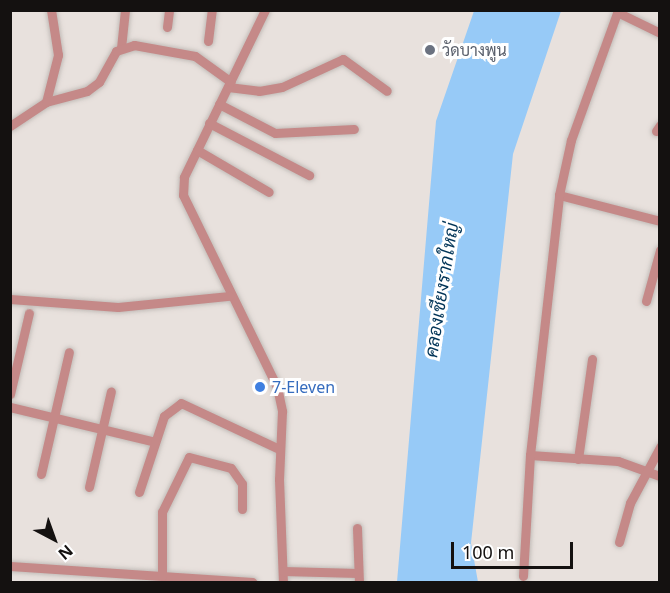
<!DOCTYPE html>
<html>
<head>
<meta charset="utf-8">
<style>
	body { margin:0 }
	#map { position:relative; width:670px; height:593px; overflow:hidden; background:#e8e1dd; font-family:"Noto Sans",Sarabun,sans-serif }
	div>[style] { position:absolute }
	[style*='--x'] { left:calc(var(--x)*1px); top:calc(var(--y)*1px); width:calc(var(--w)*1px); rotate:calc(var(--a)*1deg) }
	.water>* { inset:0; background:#97caf7 }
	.roads { filter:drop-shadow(0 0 2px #c2bcb8) drop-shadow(0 0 2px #c2bcb8) }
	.minor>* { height:9px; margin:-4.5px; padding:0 4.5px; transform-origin:4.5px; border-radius:4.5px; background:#c58988 }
	.dots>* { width:16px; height:16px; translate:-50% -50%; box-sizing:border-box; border:3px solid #fff; border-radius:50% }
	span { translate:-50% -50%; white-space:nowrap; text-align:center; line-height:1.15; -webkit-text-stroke:6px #fff; paint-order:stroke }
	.worship-label { font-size:16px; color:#5b616d }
	.left { translate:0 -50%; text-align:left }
	.shop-label { font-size:16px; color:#366cbe }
	.water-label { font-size:18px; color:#013457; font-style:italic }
	.frame { position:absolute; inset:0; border:12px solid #141110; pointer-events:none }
	.north { position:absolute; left:24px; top:509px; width:60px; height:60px; -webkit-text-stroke:4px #fff; paint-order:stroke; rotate:139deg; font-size:16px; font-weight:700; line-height:24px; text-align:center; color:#141110 }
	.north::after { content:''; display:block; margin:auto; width:21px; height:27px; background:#141110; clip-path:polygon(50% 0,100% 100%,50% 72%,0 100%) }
	.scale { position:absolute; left:451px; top:542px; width:122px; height:27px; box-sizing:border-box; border:3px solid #141110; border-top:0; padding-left:8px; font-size:18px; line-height:21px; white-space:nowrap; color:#141110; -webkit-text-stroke:4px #fff; paint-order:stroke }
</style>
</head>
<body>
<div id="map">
	<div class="water">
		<i style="clip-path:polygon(474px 11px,561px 11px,513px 154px,471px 543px,478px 582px,397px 582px,436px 121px)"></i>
	</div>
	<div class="roads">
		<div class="minor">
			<i style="--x:265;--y:10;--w:186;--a:115.9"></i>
			<i style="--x:184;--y:177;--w:18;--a:93"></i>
			<i style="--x:183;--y:195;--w:214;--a:63.9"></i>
			<i style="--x:277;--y:387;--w:25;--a:78"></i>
			<i style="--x:282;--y:411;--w:68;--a:92.5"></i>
			<i style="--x:279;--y:479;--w:103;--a:87.8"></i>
			<i style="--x:617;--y:12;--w:48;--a:26"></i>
			<i style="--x:167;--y:27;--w:17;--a:-83"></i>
			<i style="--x:208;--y:41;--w:31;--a:-83"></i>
			<i style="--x:121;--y:48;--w:38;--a:-84"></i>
			<i style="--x:228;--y:87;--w:31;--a:7"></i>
			<i style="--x:259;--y:91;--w:23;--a:-10"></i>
			<i style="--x:282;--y:87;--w:67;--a:-24.7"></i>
			<i style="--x:343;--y:59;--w:54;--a:36"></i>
			<i style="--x:46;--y:102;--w:49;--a:-75.7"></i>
			<i style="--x:58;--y:55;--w:46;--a:-98.8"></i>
			<i style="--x:219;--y:104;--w:63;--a:27.4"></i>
			<i style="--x:275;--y:133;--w:79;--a:-2.9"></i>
			<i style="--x:209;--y:123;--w:113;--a:27.5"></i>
			<i style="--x:10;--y:126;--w:43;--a:-33.7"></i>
			<i style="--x:46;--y:102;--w:42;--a:-15"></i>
			<i style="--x:87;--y:91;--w:15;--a:-37"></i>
			<i style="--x:99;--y:82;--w:35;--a:-61"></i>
			<i style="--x:116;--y:51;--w:19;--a:-18"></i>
			<i style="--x:134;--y:45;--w:62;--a:10.2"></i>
			<i style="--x:195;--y:56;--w:44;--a:35.8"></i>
			<i style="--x:656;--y:131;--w:7;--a:-56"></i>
			<i style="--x:197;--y:150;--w:83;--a:30.3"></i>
			<i style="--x:559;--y:195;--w:104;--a:14.4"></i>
			<i style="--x:10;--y:299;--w:108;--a:4.2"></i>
			<i style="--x:118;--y:307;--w:112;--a:-5.7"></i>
			<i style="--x:646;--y:301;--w:53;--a:-74.6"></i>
			<i style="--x:10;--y:394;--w:83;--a:-76.8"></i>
			<i style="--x:10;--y:407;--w:146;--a:13.5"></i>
			<i style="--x:530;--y:455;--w:88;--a:3.9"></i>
			<i style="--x:618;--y:461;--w:45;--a:19.7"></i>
			<i style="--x:578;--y:459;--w:101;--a:-82"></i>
			<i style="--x:41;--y:474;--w:125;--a:-77.1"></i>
			<i style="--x:89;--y:487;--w:98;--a:-77.1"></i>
			<i style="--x:139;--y:492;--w:80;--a:-71.8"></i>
			<i style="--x:164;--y:416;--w:21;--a:-37"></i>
			<i style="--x:181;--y:403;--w:108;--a:25.1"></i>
			<i style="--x:357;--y:528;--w:54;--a:87.9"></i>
			<i style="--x:619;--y:542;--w:41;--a:-74.2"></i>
			<i style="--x:630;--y:503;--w:64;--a:-61.8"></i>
			<i style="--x:10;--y:566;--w:243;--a:3.8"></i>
			<i style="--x:283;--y:571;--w:75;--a:1.5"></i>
			<i style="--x:162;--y:576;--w:64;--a:-90"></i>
			<i style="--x:162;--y:512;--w:61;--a:-63.9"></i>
			<i style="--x:189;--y:457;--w:43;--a:14.7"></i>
			<i style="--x:231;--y:468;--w:19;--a:55"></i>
			<i style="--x:242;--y:484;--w:25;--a:90"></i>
			<i style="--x:523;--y:576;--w:121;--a:-86.7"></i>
			<i style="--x:530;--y:455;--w:262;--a:-83.6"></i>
			<i style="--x:559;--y:195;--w:56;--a:-77.7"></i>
			<i style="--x:571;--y:140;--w:138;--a:-70.1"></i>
		</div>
	</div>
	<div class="dots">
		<i style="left:430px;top:50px;background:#6b7280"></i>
		<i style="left:260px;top:387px;background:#3f7fe0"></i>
	</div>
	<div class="worship-label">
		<span class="left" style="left:442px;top:50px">วัดบางพูน</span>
	</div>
	<div class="shop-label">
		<span class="left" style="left:272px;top:387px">7-Eleven</span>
	</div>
	<div class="water-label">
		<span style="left:441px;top:290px;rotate:-81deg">คลองเชียงรากใหญ่</span>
	</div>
	<div class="frame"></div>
	<div class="north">N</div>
	<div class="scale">100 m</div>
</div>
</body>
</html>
